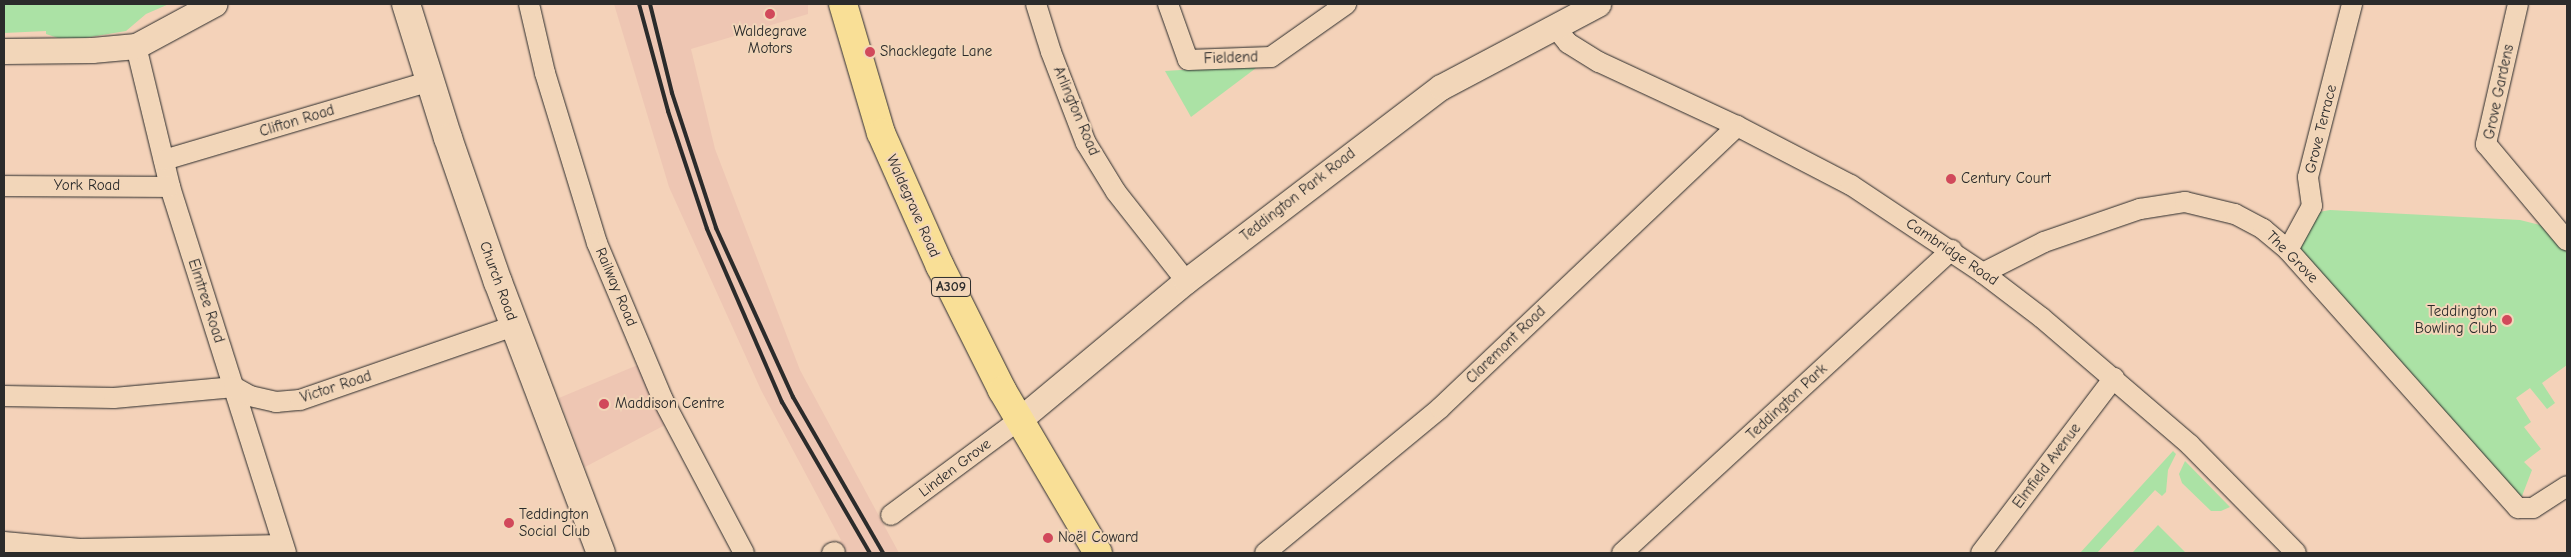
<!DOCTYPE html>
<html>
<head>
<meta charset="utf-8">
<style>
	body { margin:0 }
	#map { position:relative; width:2571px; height:557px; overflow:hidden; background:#f4d2b9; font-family:"Comic Neue",sans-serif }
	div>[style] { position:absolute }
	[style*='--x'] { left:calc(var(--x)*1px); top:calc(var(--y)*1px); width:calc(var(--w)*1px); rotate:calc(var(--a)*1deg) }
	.built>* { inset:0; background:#eec6b3 }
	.green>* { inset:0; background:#abe2a5 }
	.roads { filter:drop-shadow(0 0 1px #2b2b2b) drop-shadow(0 0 1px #2b2b2b) }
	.minor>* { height:20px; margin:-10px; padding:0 10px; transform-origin:10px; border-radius:10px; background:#f2d6b9 }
	.tertiary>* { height:25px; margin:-12.5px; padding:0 12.5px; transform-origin:12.5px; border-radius:12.5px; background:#f2d6b9 }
	.secondary>* { height:28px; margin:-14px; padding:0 14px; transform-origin:14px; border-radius:14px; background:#f2d6b9 }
	.primary>* { height:28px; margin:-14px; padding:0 14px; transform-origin:14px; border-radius:14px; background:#f9df96 }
	.rail>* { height:4px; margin:-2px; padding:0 2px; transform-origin:2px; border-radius:2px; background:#2b2b2b }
	.dots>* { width:14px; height:14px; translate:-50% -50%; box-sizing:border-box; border:2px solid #f2d6b9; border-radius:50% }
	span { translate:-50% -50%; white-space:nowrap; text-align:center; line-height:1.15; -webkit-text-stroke:4px #f2d6b9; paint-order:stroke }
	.shield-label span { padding:1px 4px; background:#f2d6b9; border:1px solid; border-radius:4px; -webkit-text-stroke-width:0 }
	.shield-label { font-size:14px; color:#2b2b2b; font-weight:700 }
	.poi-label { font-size:15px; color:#2b2b2b }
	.left { translate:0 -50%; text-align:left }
	.right { translate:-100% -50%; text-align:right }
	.street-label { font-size:15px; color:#2b2b2b }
	.frame { position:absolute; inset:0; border:5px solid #2b2b2b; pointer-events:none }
</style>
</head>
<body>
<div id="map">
	<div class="built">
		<i style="clip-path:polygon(614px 4px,808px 4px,808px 14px,691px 49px,715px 149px,800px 370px,899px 553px,843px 553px,838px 543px,841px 540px,761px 390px,669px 187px)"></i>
		<i style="clip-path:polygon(640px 364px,665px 425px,585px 467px,559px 398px)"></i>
	</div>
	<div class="green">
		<i style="clip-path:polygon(4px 4px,169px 4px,146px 14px,126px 31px,67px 41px,46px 34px,46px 31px,4px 33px)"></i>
		<i style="clip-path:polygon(1260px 65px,1191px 117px,1165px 71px)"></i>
		<i style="clip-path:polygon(2330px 210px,2520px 220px,2567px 232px,2567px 365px,2542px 383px,2555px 403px,2547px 409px,2530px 388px,2516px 398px,2531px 422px,2524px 427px,2541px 449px,2524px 462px,2532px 470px,2522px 496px,2500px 496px,2302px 258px,2299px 245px,2319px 212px)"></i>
		<i style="clip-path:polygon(2173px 451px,2176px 454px,2168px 470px,2166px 492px,2162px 496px,2155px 490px,2097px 553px,2080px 553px)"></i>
		<i style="clip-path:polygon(2185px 461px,2230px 507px,2221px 511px,2211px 511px,2182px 483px,2179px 474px)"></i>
		<i style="clip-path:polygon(2158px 525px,2185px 552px,2132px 553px)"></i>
	</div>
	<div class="roads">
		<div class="minor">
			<i style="--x:529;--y:4;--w:71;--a:76.9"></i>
			<i style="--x:545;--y:73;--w:178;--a:73"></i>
			<i style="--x:597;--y:243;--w:170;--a:67.2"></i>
			<i style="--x:663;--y:400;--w:173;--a:62.1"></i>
			<i style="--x:1036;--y:4;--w:50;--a:72.6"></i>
			<i style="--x:1051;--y:52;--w:97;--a:69"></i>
			<i style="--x:1086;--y:143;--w:57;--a:58.5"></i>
			<i style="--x:1116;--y:192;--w:113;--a:51.8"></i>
			<i style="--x:1168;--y:4;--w:59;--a:70.3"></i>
			<i style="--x:1188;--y:60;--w:83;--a:-2.1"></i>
			<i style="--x:1271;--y:57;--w:92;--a:-35.2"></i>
			<i style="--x:2518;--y:4;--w:144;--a:102.9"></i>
			<i style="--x:2486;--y:144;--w:126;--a:50.1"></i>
			<i style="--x:1555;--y:27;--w:21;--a:51"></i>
			<i style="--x:1568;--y:43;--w:36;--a:32"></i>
			<i style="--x:1599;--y:62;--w:152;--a:24.9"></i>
			<i style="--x:1737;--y:126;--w:128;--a:27.4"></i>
			<i style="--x:1851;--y:185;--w:159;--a:33.7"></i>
			<i style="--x:1983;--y:273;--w:74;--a:37.3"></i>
			<i style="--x:2042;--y:318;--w:195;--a:40.6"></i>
			<i style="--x:2190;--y:445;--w:151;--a:45.5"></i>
			<i style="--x:136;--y:46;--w:145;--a:76.4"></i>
			<i style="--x:170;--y:187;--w:384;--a:72.4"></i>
			<i style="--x:164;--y:160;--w:277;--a:-16.5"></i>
			<i style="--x:4;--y:186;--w:166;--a:0.3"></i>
			<i style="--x:2288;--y:250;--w:50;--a:-61.4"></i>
			<i style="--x:2312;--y:206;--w:29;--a:-98"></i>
			<i style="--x:2308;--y:177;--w:179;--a:-75.7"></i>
			<i style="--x:1983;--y:273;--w:68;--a:-26.9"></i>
			<i style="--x:2044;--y:242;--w:102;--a:-19"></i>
			<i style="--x:2140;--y:209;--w:46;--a:-8.8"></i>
			<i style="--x:2185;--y:202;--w:51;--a:13.5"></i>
			<i style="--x:2235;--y:214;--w:32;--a:28"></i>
			<i style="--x:2263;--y:229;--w:33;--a:40"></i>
			<i style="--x:2288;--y:250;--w:346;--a:48.3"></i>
			<i style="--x:2518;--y:508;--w:15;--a:0"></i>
			<i style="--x:2533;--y:508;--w:40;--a:-32.9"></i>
			<i style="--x:4;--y:396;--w:110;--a:1"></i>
			<i style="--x:114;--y:398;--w:121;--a:-5.2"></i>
			<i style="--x:234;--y:387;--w:18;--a:29"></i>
			<i style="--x:250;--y:396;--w:27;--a:13"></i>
			<i style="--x:276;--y:402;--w:24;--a:-5"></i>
			<i style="--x:300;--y:400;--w:226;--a:-19.1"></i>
			<i style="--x:891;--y:515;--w:159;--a:-36.6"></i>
			<i style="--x:4;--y:542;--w:76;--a:5.3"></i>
			<i style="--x:80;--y:549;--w:203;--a:-1.1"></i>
			<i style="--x:832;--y:553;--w:3;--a:-18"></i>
			<i style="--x:1265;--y:553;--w:227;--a:-39.6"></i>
			<i style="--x:1440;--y:408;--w:410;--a:-43.5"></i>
			<i style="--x:1622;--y:553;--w:448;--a:-42.6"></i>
			<i style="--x:1981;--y:553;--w:220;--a:-52.8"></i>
		</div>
		<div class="tertiary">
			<i style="--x:4;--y:51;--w:88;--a:-0.7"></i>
			<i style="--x:92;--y:50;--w:44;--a:-5.2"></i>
			<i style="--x:136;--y:46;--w:89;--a:-28.3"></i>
			<i style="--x:1019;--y:420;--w:217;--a:-39.8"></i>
			<i style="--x:1186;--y:281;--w:320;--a:-37.3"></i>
			<i style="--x:1441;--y:87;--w:178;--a:-27.9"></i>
		</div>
		<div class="secondary">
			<i style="--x:406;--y:4;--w:140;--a:72.6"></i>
			<i style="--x:448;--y:138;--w:152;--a:70.9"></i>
			<i style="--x:498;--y:282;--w:290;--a:69.2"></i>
		</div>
		<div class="primary">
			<i style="--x:843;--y:4;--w:134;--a:73.6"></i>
			<i style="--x:881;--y:133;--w:145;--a:66.1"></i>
			<i style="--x:940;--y:266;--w:139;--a:63.4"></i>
			<i style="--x:1002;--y:390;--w:189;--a:59.5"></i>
		</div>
	</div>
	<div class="rail">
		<i style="--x:639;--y:4;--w:111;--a:74.8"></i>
		<i style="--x:668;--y:111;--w:124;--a:71.7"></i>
		<i style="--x:707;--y:229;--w:189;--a:66.6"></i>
		<i style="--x:782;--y:402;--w:175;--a:59.8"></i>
		<i style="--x:650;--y:4;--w:92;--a:76.1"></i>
		<i style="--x:672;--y:93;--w:142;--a:71.9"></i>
		<i style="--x:716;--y:228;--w:186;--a:65.5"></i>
		<i style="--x:793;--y:397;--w:180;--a:60"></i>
	</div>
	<div class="dots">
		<i style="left:770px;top:14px;background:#d1495b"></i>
		<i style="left:870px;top:52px;background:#d1495b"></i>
		<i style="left:1951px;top:179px;background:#d1495b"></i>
		<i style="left:2507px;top:320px;background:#d1495b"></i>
		<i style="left:604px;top:404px;background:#d1495b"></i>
		<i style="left:509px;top:523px;background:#d1495b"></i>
		<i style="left:1048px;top:538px;background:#d1495b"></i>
	</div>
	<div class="shield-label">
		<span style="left:951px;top:287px">A309</span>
	</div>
	<div class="poi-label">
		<span style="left:770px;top:40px">Waldegrave<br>Motors</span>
		<span class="left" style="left:880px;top:52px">Shacklegate Lane</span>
		<span class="left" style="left:1961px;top:179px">Century Court</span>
		<span class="right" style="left:2497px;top:320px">Teddington<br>Bowling Club</span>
		<span class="left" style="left:615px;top:404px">Maddison Centre</span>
		<span class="left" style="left:519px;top:523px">Teddington<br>Social Club</span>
		<span class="left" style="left:1058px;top:538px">Noël Coward</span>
	</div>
	<div class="street-label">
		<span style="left:1231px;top:58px;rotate:-2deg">Fieldend</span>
		<span style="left:2499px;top:92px;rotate:-78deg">Grove Gardens</span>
		<span style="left:1076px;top:111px;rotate:67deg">Arlington Road</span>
		<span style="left:297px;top:121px;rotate:-17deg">Clifton Road</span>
		<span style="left:2321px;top:129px;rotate:-76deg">Grove Terrace</span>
		<span style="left:87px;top:186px">York Road</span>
		<span style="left:1298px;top:195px;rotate:-38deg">Teddington Park Road</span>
		<span style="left:913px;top:206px;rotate:66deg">Waldegrave Road</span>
		<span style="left:1952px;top:252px;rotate:34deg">Cambridge Road</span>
		<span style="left:2292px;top:257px;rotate:45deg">The Grove</span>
		<span style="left:498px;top:281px;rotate:70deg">Church Road</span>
		<span style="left:616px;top:287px;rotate:67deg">Railway Road</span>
		<span style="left:206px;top:301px;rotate:72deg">Elmtree Road</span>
		<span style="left:1506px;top:345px;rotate:-44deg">Claremont Road</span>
		<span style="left:336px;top:387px;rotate:-18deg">Victor Road</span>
		<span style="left:1787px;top:402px;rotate:-43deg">Teddington Park</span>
		<span style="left:2047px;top:466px;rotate:-53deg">Elmfield Avenue</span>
		<span style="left:955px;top:468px;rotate:-37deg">Linden Grove</span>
	</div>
	<div class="frame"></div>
</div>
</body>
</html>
